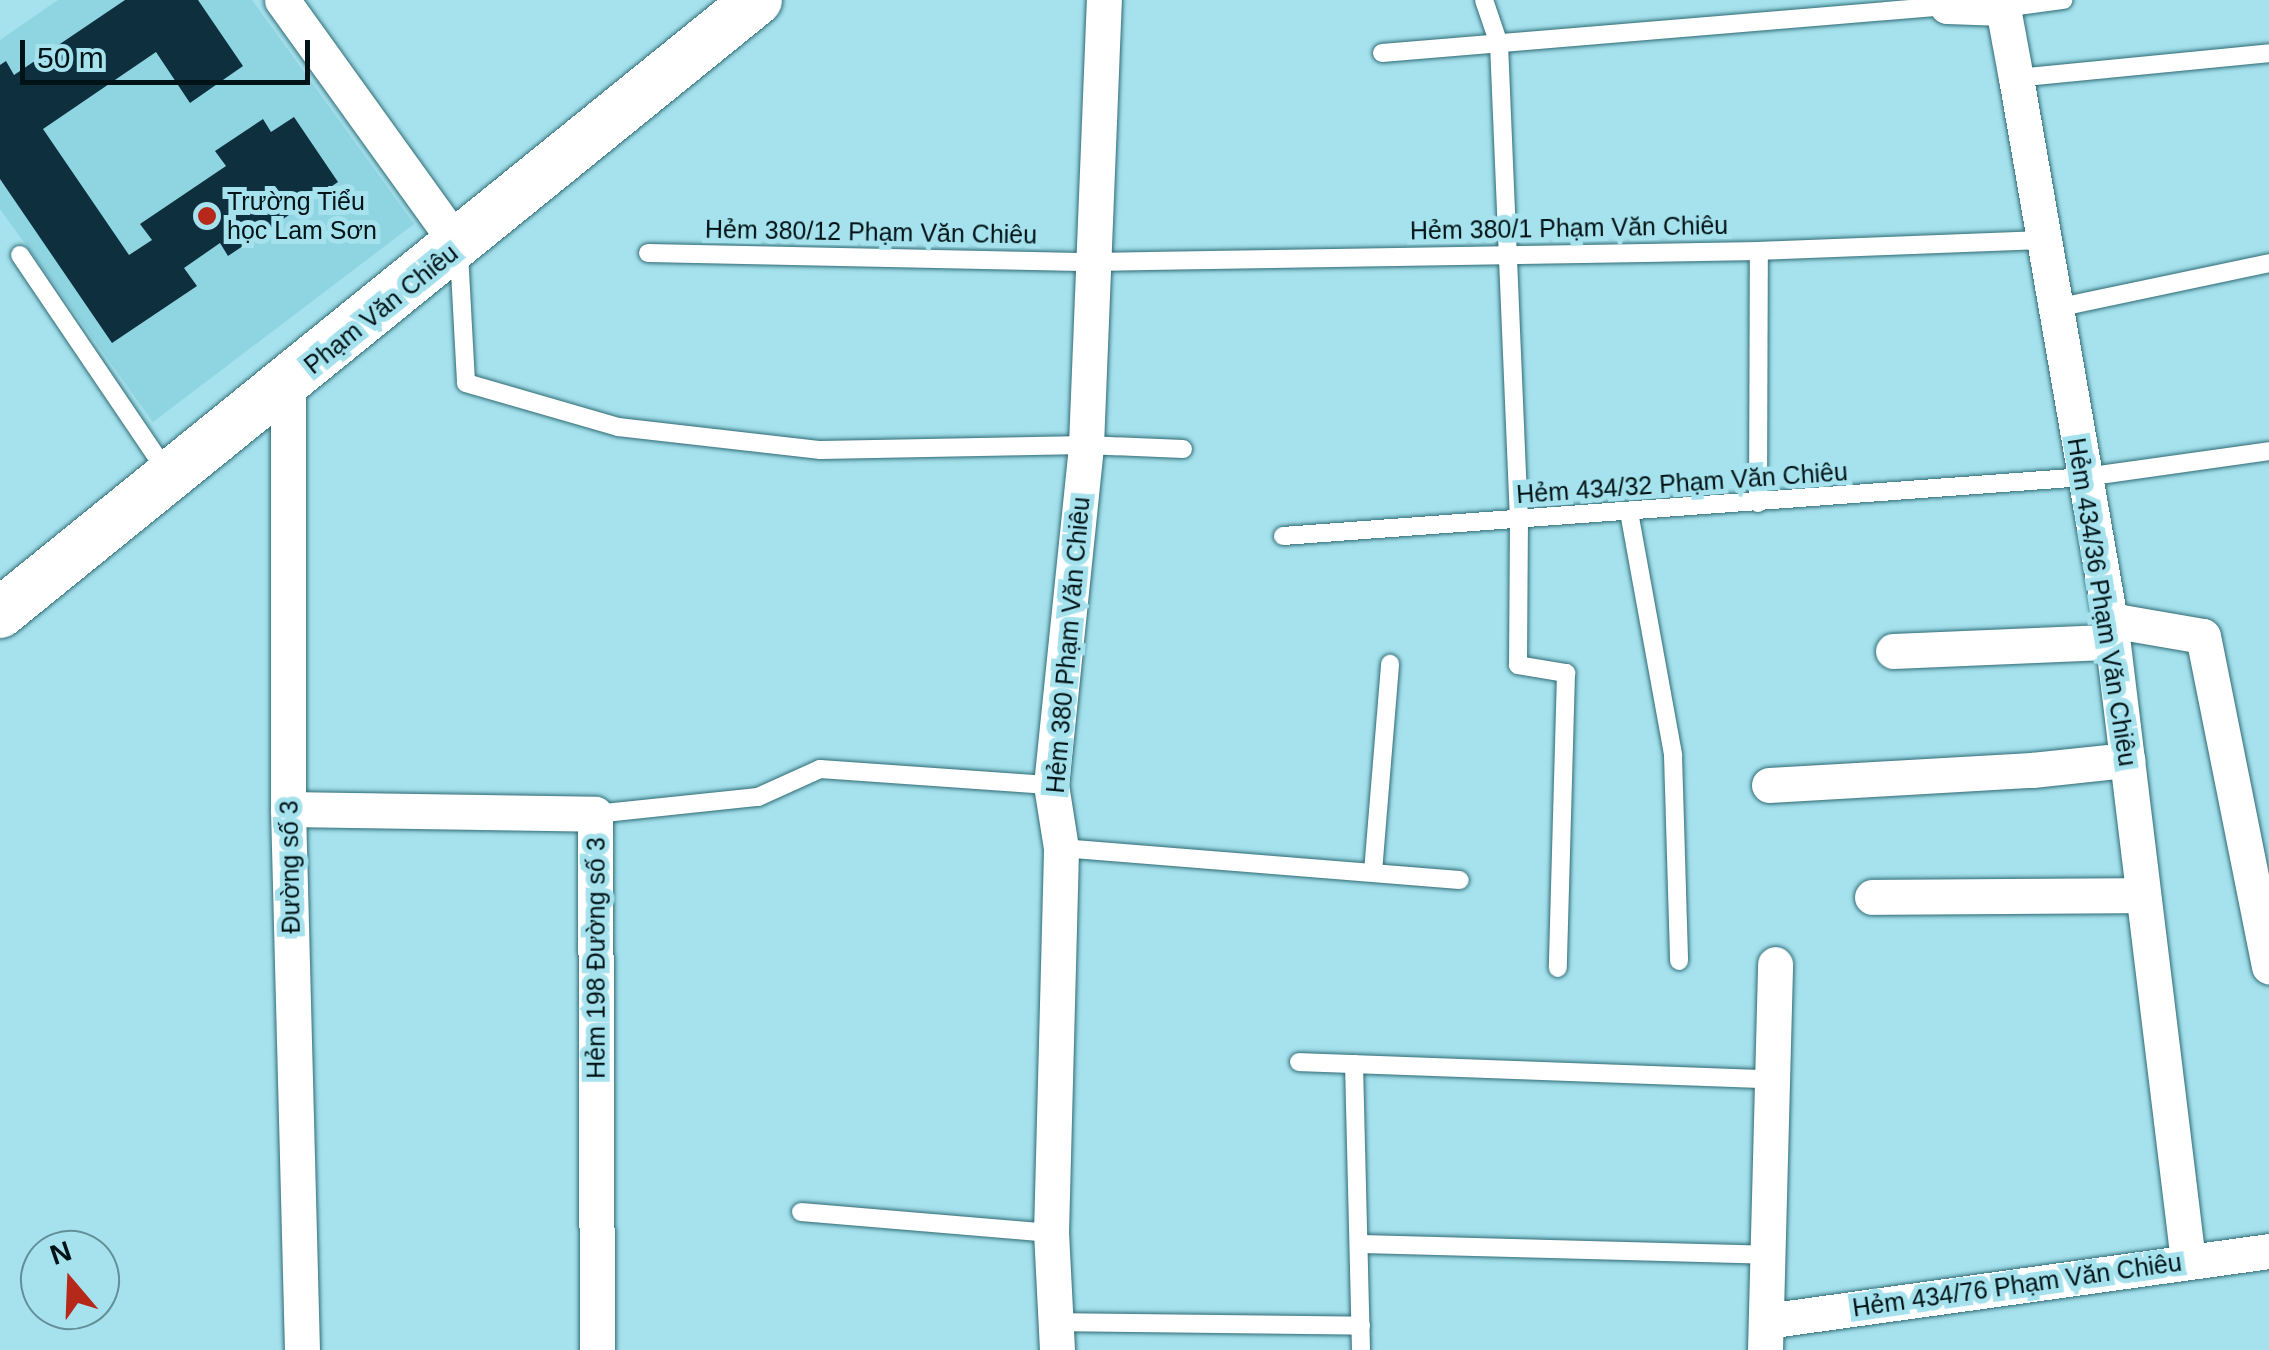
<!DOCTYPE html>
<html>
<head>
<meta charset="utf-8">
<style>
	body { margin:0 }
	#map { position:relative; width:2269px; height:1350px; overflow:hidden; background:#a5e2ed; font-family:Arial,sans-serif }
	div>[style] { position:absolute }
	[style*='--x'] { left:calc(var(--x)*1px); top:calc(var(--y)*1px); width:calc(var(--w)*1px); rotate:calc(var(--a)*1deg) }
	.built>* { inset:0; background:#8fd4e1 }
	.building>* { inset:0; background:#0e303e }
	.roads { filter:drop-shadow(0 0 2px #306b75) drop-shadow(0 0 2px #306b75) }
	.service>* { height:18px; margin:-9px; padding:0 9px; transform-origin:9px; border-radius:9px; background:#fff }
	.minor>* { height:35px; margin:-17.5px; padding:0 17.5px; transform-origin:17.5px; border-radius:17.5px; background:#fff }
	.secondary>* { height:50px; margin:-25px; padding:0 25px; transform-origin:25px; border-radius:25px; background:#fff }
	.dots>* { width:28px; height:28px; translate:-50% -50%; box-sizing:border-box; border:5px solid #a5e2ed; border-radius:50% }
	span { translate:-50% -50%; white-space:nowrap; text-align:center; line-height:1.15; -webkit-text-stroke:10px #a5e2ed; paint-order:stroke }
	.poi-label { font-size:25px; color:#001317 }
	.left { translate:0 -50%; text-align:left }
	.street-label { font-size:25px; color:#001317 }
	.north { position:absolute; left:20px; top:1230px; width:100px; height:100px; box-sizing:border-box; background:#a5e2ed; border:2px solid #638f97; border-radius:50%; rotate:341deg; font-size:28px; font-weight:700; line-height:40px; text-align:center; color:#001317 }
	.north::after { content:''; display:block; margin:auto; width:35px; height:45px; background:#b5281a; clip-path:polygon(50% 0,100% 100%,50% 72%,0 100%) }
	.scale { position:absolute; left:20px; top:40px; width:290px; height:45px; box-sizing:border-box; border:5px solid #001317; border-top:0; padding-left:12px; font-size:30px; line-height:35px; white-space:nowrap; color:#001317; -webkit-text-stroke:8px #a5e2ed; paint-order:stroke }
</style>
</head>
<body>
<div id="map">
	<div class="built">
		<i style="clip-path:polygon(58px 0,252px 0,414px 224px,153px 422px,0 209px,0 40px)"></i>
	</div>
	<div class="building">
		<i style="clip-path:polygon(125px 0,198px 0,243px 66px,190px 103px,156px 52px,43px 129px,129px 255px,152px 240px,140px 224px,226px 166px,215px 151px,263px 119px,271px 132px,294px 117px,338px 182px,228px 256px,220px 243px,184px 268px,197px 286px,112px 343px,0 179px,0 65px,6px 61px,14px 75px)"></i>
	</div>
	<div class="roads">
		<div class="service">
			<i style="--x:1484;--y:0;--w:46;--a:71.2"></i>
			<i style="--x:1499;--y:44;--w:476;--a:87.6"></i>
			<i style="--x:1519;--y:520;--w:145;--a:90.4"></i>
			<i style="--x:1518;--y:665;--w:49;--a:9.5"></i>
			<i style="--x:1566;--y:673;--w:295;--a:91.6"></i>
			<i style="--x:2003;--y:8;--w:61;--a:-7.6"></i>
			<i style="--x:1382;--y:53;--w:567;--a:-4.76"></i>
			<i style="--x:2016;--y:78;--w:254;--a:-5.6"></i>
			<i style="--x:459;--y:253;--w:130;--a:86.9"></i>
			<i style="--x:466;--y:383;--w:158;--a:16.1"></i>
			<i style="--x:618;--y:427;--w:204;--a:6.5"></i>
			<i style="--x:821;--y:450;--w:265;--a:-1.1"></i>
			<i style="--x:1086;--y:445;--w:97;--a:2.4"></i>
			<i style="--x:648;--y:253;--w:444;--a:1.2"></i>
			<i style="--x:1092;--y:262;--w:667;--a:-0.94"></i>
			<i style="--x:1759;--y:251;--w:288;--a:-2.2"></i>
			<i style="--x:20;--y:255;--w:266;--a:55.9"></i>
			<i style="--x:2056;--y:308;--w:218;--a:-11.9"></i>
			<i style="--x:1758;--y:503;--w:252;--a:-89.8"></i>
			<i style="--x:1629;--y:512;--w:247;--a:79.7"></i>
			<i style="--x:1673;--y:755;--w:206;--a:88.3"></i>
			<i style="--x:1283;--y:536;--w:804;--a:-4.21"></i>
			<i style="--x:2085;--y:477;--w:186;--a:-8"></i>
			<i style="--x:595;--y:814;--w:164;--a:-6"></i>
			<i style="--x:758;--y:797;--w:68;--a:-24.3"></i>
			<i style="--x:820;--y:769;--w:232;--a:4"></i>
			<i style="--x:1061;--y:848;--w:400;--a:4.6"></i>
			<i style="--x:1373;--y:872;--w:209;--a:-85.3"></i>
			<i style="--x:1299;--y:1062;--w:473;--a:2.1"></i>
			<i style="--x:1354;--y:1064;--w:286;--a:88.6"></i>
			<i style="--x:801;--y:1212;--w:251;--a:4.8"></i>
			<i style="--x:1361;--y:1244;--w:407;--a:1.5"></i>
			<i style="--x:1055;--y:1322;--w:306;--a:0.7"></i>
		</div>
		<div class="minor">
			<i style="--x:282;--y:0;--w:303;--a:54.3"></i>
			<i style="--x:1946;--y:0;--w:6;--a:81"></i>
			<i style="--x:1947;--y:6;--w:56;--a:2"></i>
			<i style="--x:2003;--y:8;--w:71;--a:79.5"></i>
			<i style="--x:2016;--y:78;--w:550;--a:80.16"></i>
			<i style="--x:2110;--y:620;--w:646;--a:83.06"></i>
			<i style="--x:288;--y:384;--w:425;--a:90"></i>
			<i style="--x:288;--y:809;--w:541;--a:88.52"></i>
			<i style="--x:2110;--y:620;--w:94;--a:9.8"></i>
			<i style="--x:2203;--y:636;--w:337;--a:78.7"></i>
			<i style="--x:1893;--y:651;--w:219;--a:-2.4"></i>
			<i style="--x:1769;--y:785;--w:263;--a:-3.3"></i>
			<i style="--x:2032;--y:770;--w:96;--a:-6"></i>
			<i style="--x:288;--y:809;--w:307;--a:0.9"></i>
			<i style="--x:595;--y:814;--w:536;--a:89.79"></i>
			<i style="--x:1872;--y:897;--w:271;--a:-0.4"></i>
			<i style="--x:1766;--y:1321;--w:508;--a:-7.92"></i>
			<i style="--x:1057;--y:1350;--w:117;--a:-92.9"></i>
			<i style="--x:1051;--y:1233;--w:385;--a:-88.5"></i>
			<i style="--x:1061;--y:848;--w:64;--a:-99"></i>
			<i style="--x:1051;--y:785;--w:342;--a:-84.1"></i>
			<i style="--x:1086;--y:445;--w:445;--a:-87.7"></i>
			<i style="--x:1765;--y:1350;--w:386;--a:-88.5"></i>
		</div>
		<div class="secondary">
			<i style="--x:0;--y:613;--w:974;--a:-39"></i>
		</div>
	</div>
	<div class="dots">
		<i style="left:207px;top:216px;background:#b5281a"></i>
	</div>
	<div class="poi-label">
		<span class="left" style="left:227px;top:216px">Trường Tiểu<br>học Lam Sơn</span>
	</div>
	<div class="street-label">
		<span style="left:1569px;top:228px;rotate:-1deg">Hẻm 380/1 Phạm Văn Chiêu</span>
		<span style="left:871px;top:232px;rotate:1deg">Hẻm 380/12 Phạm Văn Chiêu</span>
		<span style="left:381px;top:309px;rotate:-39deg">Phạm Văn Chiêu</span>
		<span style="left:1682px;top:483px;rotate:-4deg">Hẻm 434/32 Phạm Văn Chiêu</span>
		<span style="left:2102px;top:602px;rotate:81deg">Hẻm 434/36 Phạm Văn Chiêu</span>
		<span style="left:1068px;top:645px;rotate:-85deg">Hẻm 380 Phạm Văn Chiêu</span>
		<span style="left:290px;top:867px;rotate:-91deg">Đường số 3</span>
		<span style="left:596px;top:958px;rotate:-90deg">Hẻm 198 Đường số 3</span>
		<span style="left:2017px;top:1285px;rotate:-8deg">Hẻm 434/76 Phạm Văn Chiêu</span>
	</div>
	<div class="north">N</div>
	<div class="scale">50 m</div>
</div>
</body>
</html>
